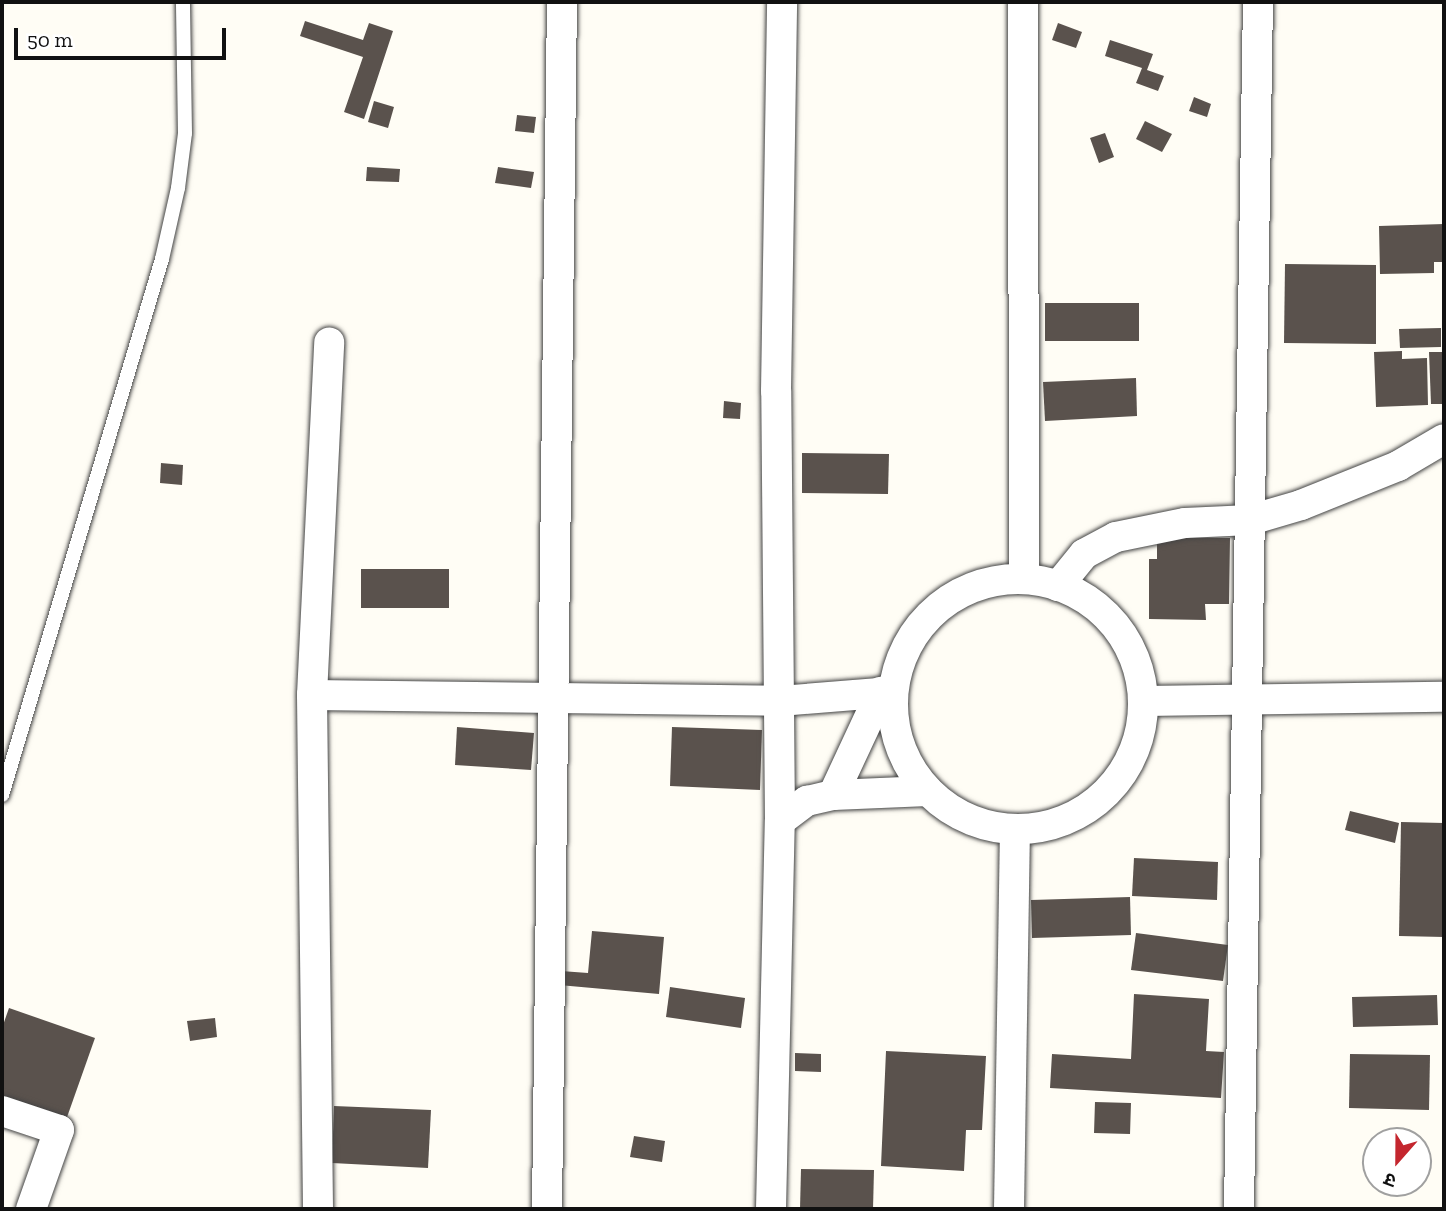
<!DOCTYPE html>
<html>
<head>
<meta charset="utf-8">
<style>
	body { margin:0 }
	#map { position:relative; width:1446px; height:1211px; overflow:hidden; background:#fffdf5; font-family:"Zilla Slab","Noto Sans Devanagari",serif }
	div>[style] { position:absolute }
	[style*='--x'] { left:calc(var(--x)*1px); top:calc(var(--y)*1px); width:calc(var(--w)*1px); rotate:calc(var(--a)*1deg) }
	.building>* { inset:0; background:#5a524d }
	.roads { filter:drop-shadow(0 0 2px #444) drop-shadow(0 0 2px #444) }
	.service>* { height:14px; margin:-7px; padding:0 7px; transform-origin:7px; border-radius:7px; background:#fff }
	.minor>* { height:30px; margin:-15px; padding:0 15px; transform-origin:15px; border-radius:15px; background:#fff }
	.minor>.ring { margin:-15px; padding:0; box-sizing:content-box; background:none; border:30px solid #fff; border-radius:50% }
	span { translate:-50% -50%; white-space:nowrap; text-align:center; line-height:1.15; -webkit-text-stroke:7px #fff; paint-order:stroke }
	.frame { position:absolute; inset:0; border:4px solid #111; pointer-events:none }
	.north { position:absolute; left:1362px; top:1127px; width:70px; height:70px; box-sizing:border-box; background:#fff; border:2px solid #a0a0a0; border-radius:50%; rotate:201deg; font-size:19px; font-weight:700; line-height:28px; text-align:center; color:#111 }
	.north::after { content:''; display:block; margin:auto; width:24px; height:32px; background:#c4262e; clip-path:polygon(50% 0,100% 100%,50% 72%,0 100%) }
	.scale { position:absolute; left:14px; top:28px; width:212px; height:32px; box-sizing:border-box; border:4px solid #111; border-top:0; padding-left:9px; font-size:21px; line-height:24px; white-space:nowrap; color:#111; -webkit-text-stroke:5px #fff; paint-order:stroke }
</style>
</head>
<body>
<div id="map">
	<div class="building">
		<i style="clip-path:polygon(305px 21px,363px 40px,369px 23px,393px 31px,364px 119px,344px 112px,363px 57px,300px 36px)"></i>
		<i style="clip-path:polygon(1058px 23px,1082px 32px,1076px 48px,1052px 40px)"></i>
		<i style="clip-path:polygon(1110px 40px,1153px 54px,1147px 70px,1164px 76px,1158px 91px,1136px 83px,1142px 68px,1105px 56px)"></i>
		<i style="clip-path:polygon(1194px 97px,1211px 104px,1207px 117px,1189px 111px)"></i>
		<i style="clip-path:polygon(374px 101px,394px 107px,388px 128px,368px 122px)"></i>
		<i style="clip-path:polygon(517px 115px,536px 117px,534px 133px,515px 131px)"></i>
		<i style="clip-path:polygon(1145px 121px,1172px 134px,1162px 152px,1136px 139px)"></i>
		<i style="clip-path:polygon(1105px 133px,1114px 157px,1099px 163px,1090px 138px)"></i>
		<i style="clip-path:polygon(367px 167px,400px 169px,399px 182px,366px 181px)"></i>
		<i style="clip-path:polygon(498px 167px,534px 172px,531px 188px,495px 183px)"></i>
		<i style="clip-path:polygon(1444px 224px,1444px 262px,1434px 262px,1434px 273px,1380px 274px,1379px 226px)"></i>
		<i style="clip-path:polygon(1285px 264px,1376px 265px,1376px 344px,1284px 343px)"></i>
		<i style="clip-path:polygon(1045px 303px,1139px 303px,1139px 341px,1045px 341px)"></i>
		<i style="clip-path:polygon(1441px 328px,1441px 347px,1400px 348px,1399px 329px)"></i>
		<i style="clip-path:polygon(1402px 351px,1402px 359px,1427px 358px,1428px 405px,1376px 407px,1374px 352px)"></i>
		<i style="clip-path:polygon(1429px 352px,1444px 352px,1444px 404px,1431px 404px)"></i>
		<i style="clip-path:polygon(1136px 378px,1137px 416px,1045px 421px,1043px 382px)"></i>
		<i style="clip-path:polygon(724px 401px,741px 403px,740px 419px,723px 418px)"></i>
		<i style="clip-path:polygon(802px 453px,889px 454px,888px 494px,802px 493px)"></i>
		<i style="clip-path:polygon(161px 463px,183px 465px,182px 485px,160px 483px)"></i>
		<i style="clip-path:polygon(1157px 537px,1230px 538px,1229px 604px,1205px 604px,1206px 620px,1149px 619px,1149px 559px,1157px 559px)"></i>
		<i style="clip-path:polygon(361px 569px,449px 569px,449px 608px,361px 608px)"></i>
		<i style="clip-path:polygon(457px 727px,534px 733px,531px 770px,455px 765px)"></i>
		<i style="clip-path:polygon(672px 727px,762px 730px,760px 790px,670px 786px)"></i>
		<i style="clip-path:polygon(1350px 811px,1399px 823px,1395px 843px,1345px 830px)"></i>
		<i style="clip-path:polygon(1401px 822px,1444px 823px,1444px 937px,1399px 936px)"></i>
		<i style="clip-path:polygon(1134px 858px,1218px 862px,1217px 900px,1132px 896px)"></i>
		<i style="clip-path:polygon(1130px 897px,1131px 935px,1032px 938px,1031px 900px)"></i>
		<i style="clip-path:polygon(592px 931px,664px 937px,659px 994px,559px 985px,561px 971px,588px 973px)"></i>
		<i style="clip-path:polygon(1136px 933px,1228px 945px,1223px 981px,1131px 970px)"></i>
		<i style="clip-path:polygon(670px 987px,745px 998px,741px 1028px,666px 1017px)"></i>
		<i style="clip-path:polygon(1134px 994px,1209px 999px,1206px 1051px,1224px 1052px,1221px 1098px,1050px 1088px,1052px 1054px,1131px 1059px)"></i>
		<i style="clip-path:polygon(1437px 995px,1438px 1025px,1353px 1027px,1352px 997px)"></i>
		<i style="clip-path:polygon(9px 1008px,95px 1038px,66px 1120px,2px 1097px,2px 1028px)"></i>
		<i style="clip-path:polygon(215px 1018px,217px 1037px,190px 1041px,187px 1021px)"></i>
		<i style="clip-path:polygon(886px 1051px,986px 1056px,982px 1130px,966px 1130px,964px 1171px,881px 1166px)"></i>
		<i style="clip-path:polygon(795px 1053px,821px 1054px,821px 1072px,795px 1071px)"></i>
		<i style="clip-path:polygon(1350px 1054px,1430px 1055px,1429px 1110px,1349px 1108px)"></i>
		<i style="clip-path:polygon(1095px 1102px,1131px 1103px,1130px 1134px,1094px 1133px)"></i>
		<i style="clip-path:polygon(334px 1106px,431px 1110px,428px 1168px,332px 1163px)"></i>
		<i style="clip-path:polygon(634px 1136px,665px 1141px,662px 1162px,630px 1157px)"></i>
		<i style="clip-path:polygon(801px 1169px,874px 1170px,873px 1209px,800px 1209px)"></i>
	</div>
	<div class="roads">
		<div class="service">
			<i style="--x:2;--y:795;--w:559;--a:-73.38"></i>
			<i style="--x:162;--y:259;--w:73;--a:-77.3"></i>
			<i style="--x:178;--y:188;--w:55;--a:-82.7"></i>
			<i style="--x:185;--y:133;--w:131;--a:-90.9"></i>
		</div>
		<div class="minor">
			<i style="--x:1023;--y:2;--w:577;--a:89.9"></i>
			<i class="ring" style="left:893px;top:579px;width:220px;height:220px"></i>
			<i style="--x:1058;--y:586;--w:41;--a:-50.9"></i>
			<i style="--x:1084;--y:554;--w:36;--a:-28"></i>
			<i style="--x:1116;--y:537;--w:70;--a:-11.5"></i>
			<i style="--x:1185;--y:523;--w:65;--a:-2.6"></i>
			<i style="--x:1250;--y:520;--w:53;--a:-16.4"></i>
			<i style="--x:1301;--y:505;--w:105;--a:-21.9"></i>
			<i style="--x:1398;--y:466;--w:53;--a:-30.4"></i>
			<i style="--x:312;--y:695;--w:468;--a:0.7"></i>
			<i style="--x:780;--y:701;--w:112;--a:-4.6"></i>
			<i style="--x:1143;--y:701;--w:301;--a:-0.8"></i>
			<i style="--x:833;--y:795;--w:114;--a:-65"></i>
			<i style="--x:780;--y:821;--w:34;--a:-37"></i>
			<i style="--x:807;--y:801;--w:27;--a:-13"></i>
			<i style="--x:833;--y:795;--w:95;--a:-2.4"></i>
			<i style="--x:2;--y:1111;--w:60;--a:18.4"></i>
			<i style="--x:59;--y:1130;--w:84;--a:109.5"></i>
			<i style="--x:318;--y:1209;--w:514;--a:-90.67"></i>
			<i style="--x:312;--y:695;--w:353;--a:-87.2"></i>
			<i style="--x:547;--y:1209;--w:1207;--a:-89.29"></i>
			<i style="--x:771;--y:1209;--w:388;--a:-88.7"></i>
			<i style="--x:780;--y:821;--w:430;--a:-90.5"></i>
			<i style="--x:776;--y:391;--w:389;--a:-89.1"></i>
			<i style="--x:1009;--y:1209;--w:379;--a:-89.1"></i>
			<i style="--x:1239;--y:1209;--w:1207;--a:-89.1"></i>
		</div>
	</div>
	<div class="frame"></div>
	<div class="north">उ</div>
	<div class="scale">50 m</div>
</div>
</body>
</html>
